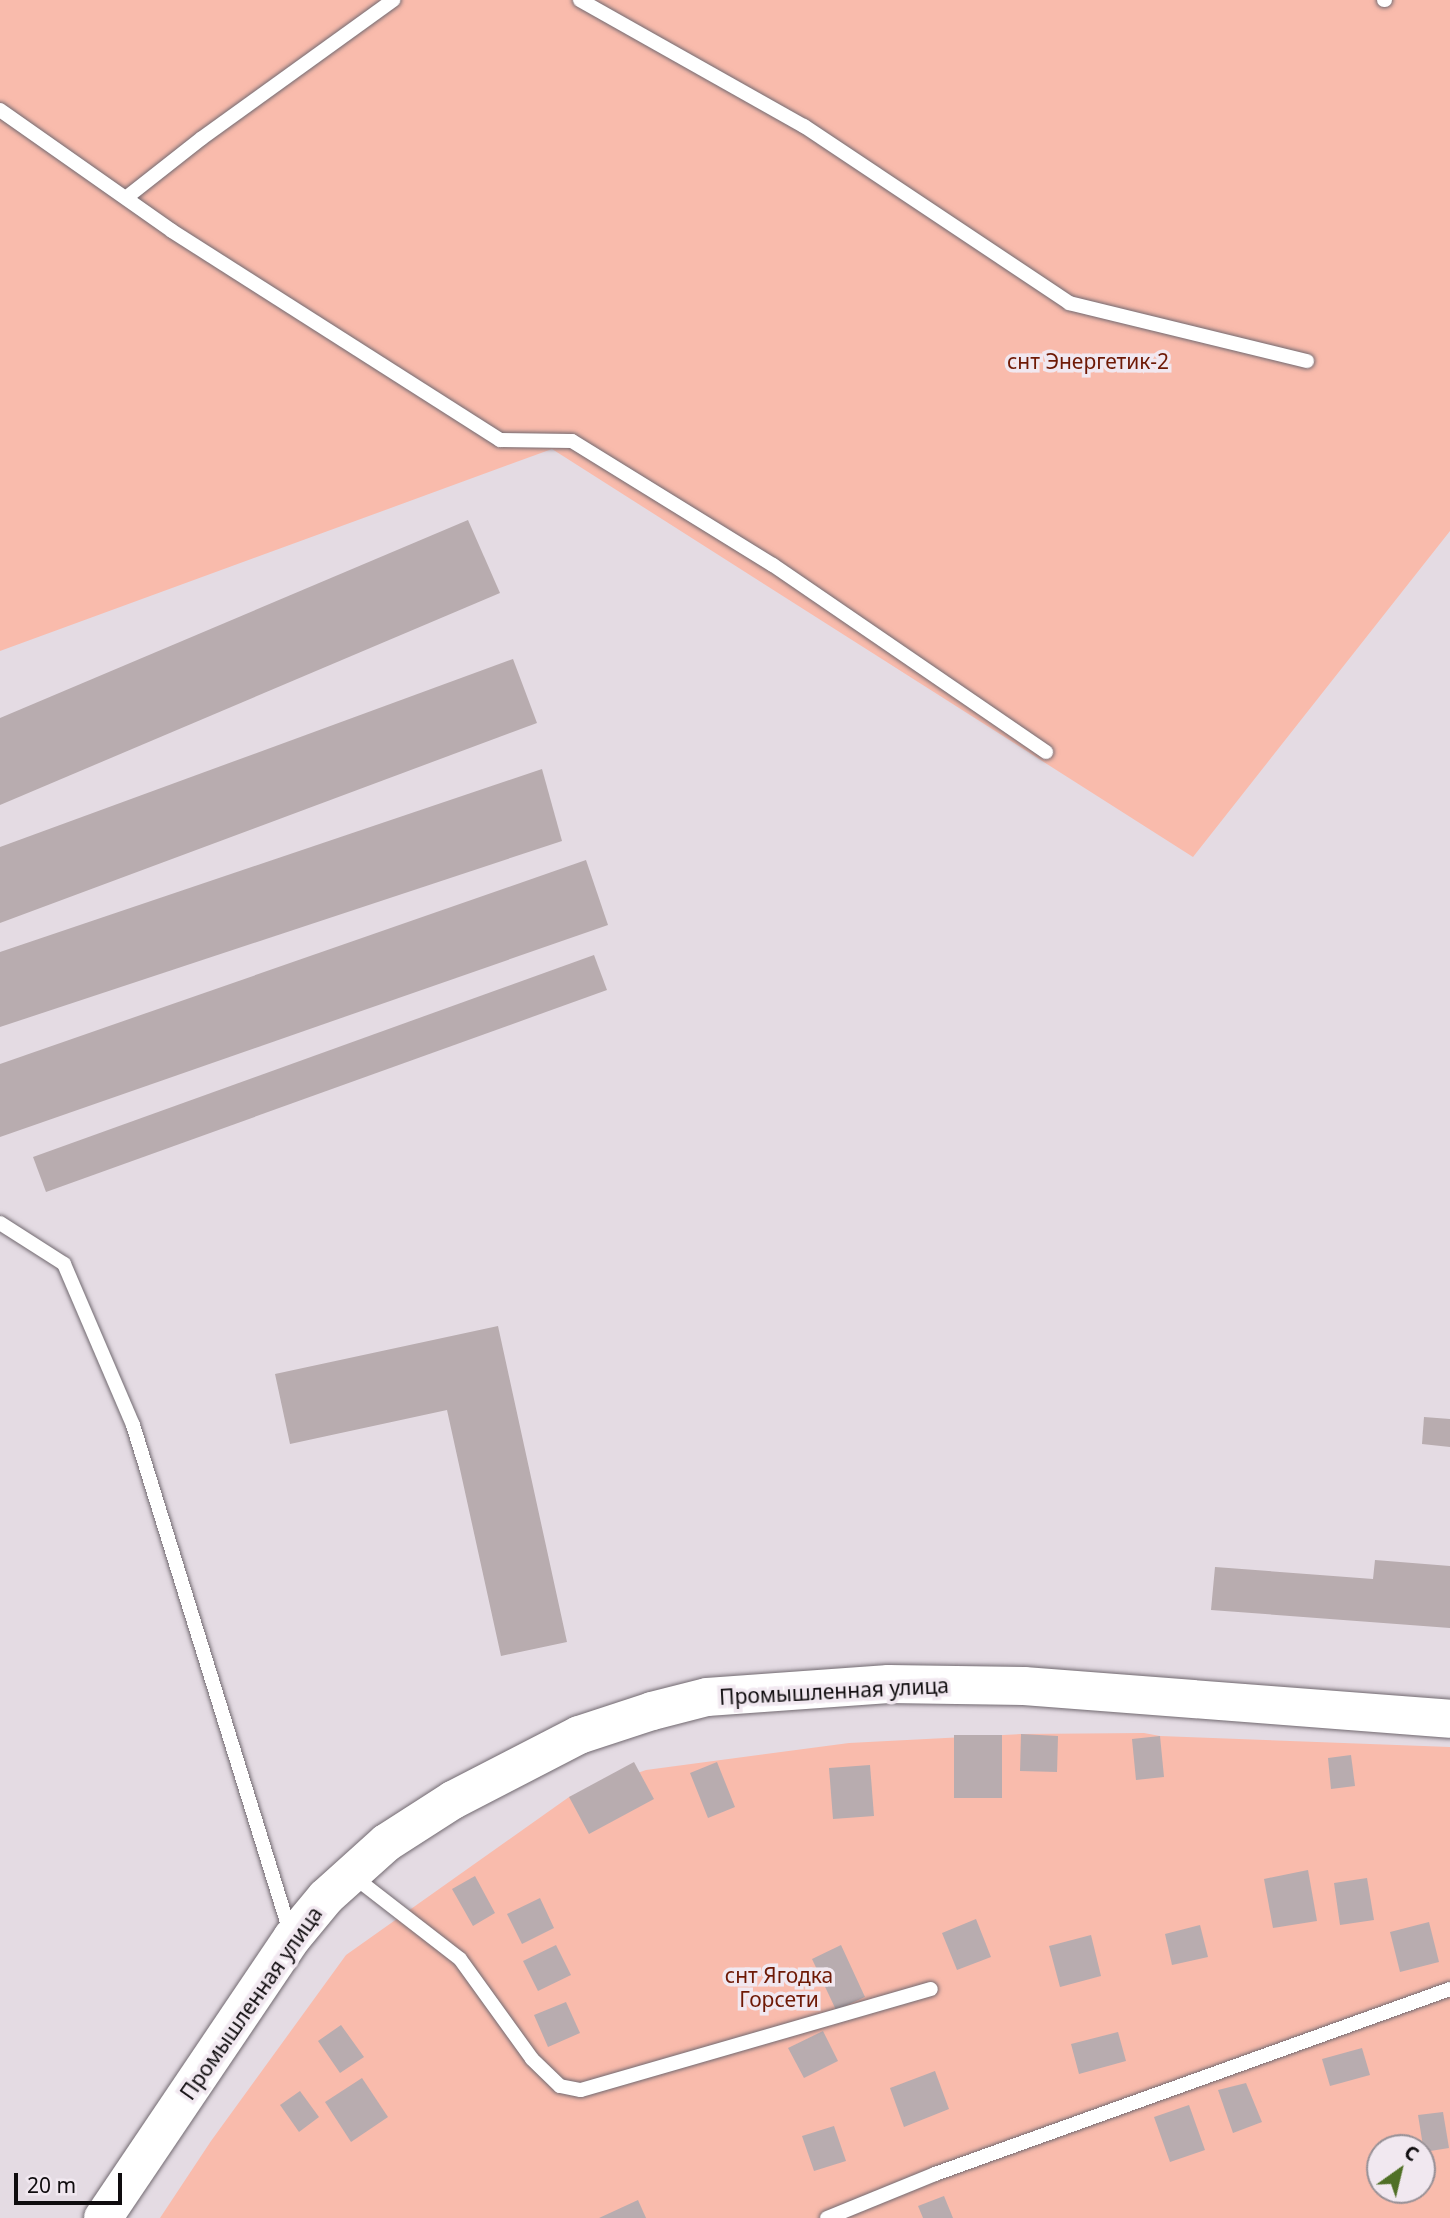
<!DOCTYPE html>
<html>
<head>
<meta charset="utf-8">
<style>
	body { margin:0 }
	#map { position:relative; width:1450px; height:2218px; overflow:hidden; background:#e4dbe3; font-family:"Noto Sans",sans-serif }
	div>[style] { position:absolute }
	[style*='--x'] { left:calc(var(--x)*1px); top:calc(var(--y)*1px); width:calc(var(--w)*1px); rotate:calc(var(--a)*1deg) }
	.green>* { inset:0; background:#f9bbac }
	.building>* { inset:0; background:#b8acaf }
	.roads { filter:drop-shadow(0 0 2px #716970) drop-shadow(0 0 2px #716970) }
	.service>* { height:14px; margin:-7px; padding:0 7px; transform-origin:7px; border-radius:7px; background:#fff }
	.secondary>* { height:38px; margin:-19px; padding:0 19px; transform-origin:19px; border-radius:19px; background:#fff }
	span { translate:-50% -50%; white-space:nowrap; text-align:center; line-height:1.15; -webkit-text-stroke:7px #f1e8f0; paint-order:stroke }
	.park-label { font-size:21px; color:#6e1905 }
	.street-label { font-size:21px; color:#0f0c0e }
	.north { position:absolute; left:1366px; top:2134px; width:70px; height:70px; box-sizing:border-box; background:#f1e8f0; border:2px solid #979096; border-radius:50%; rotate:34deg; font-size:19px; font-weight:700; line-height:28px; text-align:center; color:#0f0c0e }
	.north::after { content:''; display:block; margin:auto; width:24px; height:32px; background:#507026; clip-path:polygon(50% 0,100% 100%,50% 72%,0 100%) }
	.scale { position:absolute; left:14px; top:2173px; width:108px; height:32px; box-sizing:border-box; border:4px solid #0f0c0e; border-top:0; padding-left:9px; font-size:21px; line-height:24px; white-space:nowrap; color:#0f0c0e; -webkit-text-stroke:5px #f1e8f0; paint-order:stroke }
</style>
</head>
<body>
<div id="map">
	<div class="green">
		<i style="clip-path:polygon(0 0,1450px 0,1450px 531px,1193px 857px,552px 449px,0 651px)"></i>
		<i style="clip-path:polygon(evenodd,1144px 1733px,1160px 1736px,1450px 1747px,1450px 2218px,160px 2218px,211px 2141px,346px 1955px,569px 1797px,646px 1770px,849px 1743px,1021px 1734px,1144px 1733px,1380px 2148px,1422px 2148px,1422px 2190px,1380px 2190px,1380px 2148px)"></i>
	</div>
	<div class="building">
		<i style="clip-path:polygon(468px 520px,500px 593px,0 805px,0 718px)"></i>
		<i style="clip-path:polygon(513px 659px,537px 723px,0 923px,0 847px)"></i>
		<i style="clip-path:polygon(542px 769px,562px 841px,0 1027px,0 952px)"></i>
		<i style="clip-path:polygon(586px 860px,608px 925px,0 1137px,0 1064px)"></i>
		<i style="clip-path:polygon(594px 955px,607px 990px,46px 1192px,33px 1157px)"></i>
		<i style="clip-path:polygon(498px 1326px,567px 1642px,501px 1656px,447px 1410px,290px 1444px,275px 1374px)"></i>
		<i style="clip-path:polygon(1424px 1417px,1450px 1419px,1450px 1447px,1422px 1444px)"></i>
		<i style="clip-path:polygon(1375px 1560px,1450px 1566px,1450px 1628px,1211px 1610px,1215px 1567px,1373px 1579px)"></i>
		<i style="clip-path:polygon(1021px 1734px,1058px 1736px,1057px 1772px,1020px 1771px)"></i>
		<i style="clip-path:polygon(954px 1735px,1002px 1735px,1002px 1798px,954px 1798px)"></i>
		<i style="clip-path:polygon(1160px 1736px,1164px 1777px,1136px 1780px,1132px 1739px)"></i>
		<i style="clip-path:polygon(1351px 1755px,1355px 1786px,1331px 1789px,1328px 1758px)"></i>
		<i style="clip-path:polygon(634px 1762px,654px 1799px,589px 1834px,569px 1797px)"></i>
		<i style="clip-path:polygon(717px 1762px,735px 1807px,708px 1818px,690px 1773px)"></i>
		<i style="clip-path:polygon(870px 1765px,874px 1816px,833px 1819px,829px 1768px)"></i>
		<i style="clip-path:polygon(1308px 1870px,1317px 1921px,1273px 1928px,1264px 1879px)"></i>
		<i style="clip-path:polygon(475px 1876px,495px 1913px,473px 1926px,452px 1889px)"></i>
		<i style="clip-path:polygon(1367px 1878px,1374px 1920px,1340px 1925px,1334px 1883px)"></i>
		<i style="clip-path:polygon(540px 1898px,554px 1928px,522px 1944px,507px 1914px)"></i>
		<i style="clip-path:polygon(976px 1919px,991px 1957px,957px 1970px,942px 1933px)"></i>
		<i style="clip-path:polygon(1429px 1922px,1439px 1962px,1400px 1972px,1390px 1932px)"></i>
		<i style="clip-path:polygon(1200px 1925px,1208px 1957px,1172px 1965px,1165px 1934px)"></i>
		<i style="clip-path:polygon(1091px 1935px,1101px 1976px,1060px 1987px,1049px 1946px)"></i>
		<i style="clip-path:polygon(556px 1945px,571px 1975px,538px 1991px,523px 1961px)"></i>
		<i style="clip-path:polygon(841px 1945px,865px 1997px,836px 2010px,812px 1959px)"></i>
		<i style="clip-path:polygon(566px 2002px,580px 2033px,548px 2047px,534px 2015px)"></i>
		<i style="clip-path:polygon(341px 2025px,364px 2057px,340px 2073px,318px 2041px)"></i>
		<i style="clip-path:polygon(823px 2031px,838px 2061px,804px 2078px,788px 2048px)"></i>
		<i style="clip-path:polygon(1118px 2032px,1126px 2061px,1079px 2074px,1071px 2044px)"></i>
		<i style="clip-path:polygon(1362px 2048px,1370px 2075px,1330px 2086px,1322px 2059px)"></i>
		<i style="clip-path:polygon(935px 2071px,949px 2109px,904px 2127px,890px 2088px)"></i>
		<i style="clip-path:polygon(362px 2078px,388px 2117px,351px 2142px,325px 2102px)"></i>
		<i style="clip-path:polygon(1246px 2083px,1262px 2122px,1233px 2133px,1218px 2090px)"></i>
		<i style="clip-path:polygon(300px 2091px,319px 2117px,299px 2132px,280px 2105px)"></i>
		<i style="clip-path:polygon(1189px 2105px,1205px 2150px,1170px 2162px,1154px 2117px)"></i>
		<i style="clip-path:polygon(1443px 2112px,1449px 2148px,1424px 2152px,1418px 2115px)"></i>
		<i style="clip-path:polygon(834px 2126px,846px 2161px,814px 2171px,802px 2136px)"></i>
		<i style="clip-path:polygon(944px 2196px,953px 2218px,923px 2218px,918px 2206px)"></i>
		<i style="clip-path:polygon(638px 2200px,646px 2218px,599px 2218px)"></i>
	</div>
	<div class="roads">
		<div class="service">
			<i style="--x:580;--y:0;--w:257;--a:29.4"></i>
			<i style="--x:804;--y:126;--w:319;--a:33.7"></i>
			<i style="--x:1069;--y:303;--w:245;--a:13.7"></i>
			<i style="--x:1384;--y:0;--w:1;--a:0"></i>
			<i style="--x:0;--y:110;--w:210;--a:35.1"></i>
			<i style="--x:172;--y:231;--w:389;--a:32.5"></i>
			<i style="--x:500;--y:440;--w:72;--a:0.8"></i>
			<i style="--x:572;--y:441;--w:236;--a:31.7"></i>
			<i style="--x:773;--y:565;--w:331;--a:34.4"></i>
			<i style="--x:127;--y:197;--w:95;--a:-38.2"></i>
			<i style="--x:202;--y:138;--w:236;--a:-35.8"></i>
			<i style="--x:0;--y:1223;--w:76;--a:32.6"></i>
			<i style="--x:64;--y:1264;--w:175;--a:66.8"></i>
			<i style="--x:133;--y:1425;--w:531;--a:72.79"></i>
			<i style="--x:353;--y:1876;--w:135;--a:37.8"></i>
			<i style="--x:460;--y:1959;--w:123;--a:54.2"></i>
			<i style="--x:532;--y:2059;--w:39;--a:44"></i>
			<i style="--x:560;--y:2086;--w:21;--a:11"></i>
			<i style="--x:581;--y:2090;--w:364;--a:-16.1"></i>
			<i style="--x:827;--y:2218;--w:117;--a:-22.2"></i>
			<i style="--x:935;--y:2174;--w:547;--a:-19.76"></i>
		</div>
		<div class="secondary">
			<i style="--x:103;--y:2218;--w:338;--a:-56"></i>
			<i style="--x:292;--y:1938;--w:53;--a:-50.3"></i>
			<i style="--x:326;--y:1897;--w:81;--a:-42"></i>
			<i style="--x:386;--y:1843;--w:80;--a:-32.7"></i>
			<i style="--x:453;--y:1800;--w:142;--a:-27.3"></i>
			<i style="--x:579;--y:1735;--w:77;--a:-18.2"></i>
			<i style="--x:652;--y:1711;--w:57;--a:-14.3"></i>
			<i style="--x:707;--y:1697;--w:182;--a:-4.1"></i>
			<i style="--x:889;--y:1684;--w:135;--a:0.8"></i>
			<i style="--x:1024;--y:1686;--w:427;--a:4.4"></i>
		</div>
	</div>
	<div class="park-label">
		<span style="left:1088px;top:361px">снт Энергетик-2</span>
		<span style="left:779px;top:1987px">снт Ягодка<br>Горсети</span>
	</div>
	<div class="street-label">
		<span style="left:834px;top:1691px;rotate:-3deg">Промышленная улица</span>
		<span style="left:251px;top:2003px;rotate:-55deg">Промышленная улица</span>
	</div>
	<div class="north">С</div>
	<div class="scale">20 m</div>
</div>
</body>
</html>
